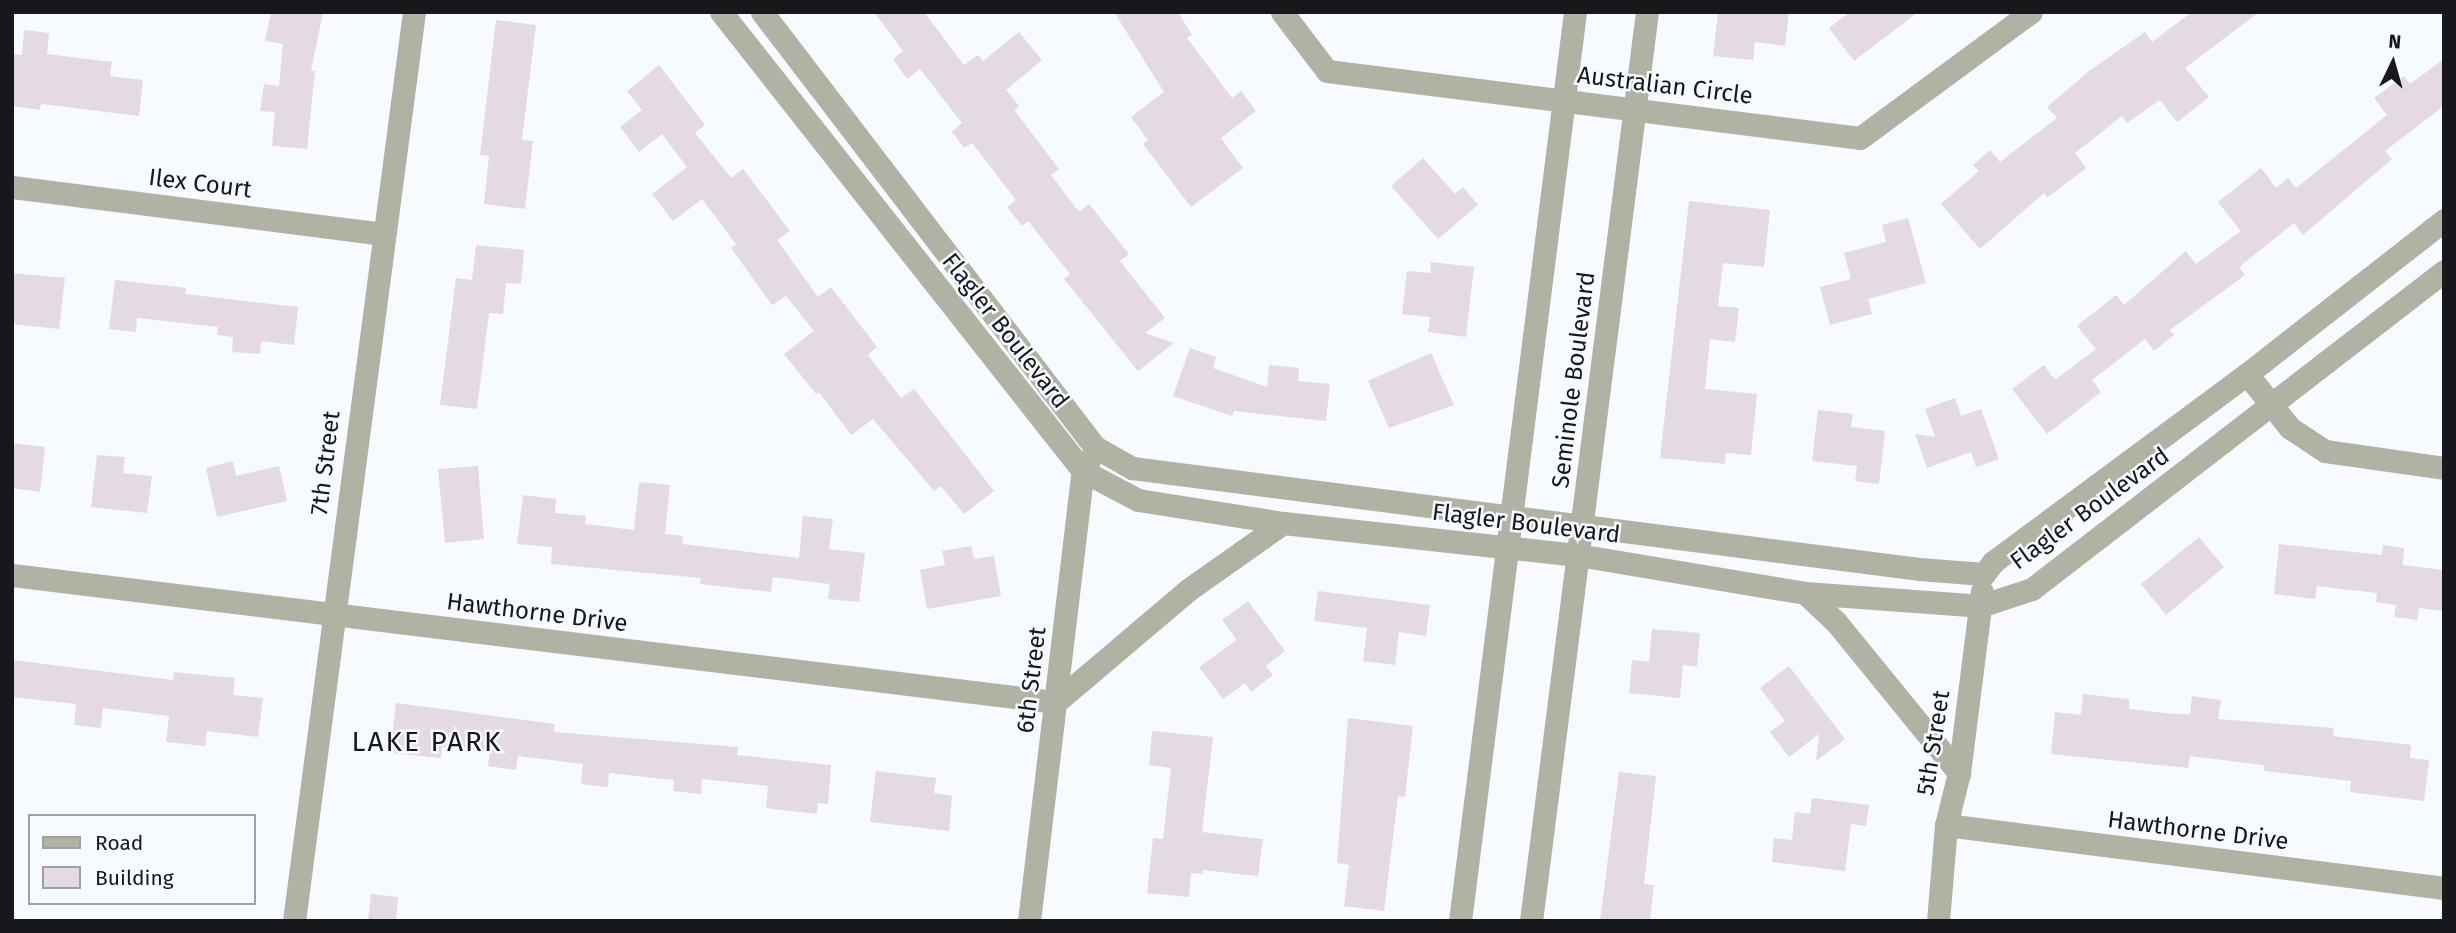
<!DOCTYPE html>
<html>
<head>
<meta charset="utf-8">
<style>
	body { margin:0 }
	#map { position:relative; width:2456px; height:933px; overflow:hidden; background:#f7faff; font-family:"Fira Sans",sans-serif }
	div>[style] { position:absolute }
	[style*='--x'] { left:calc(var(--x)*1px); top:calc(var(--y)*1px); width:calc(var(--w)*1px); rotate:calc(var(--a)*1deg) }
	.building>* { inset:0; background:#e3dbe1 }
	.street>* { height:23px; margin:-11.5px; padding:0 11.5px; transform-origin:11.5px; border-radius:11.5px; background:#b1b2a4 }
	span { translate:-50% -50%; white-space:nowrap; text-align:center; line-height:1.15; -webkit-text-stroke:5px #f7faff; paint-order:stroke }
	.street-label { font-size:24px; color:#16181b }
	.quarter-label { font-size:28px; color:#16181b; letter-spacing:2px }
	.frame { position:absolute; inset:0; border:14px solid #16181b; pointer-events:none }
	.legend { position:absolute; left:28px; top:814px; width:228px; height:91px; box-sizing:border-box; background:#f7faff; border:2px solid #9da0a4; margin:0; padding:9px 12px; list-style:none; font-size:21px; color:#16181b }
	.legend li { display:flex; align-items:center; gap:14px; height:35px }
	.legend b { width:35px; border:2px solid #9da0a4 }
	.north { position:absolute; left:2358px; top:28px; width:70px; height:70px; -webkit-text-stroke:5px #f7faff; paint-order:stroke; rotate:5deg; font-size:19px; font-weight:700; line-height:28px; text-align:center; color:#16181b }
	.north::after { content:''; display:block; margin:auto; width:24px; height:32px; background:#16181b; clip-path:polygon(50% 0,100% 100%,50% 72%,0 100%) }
</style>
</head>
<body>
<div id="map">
	<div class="building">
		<i style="clip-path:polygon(271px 12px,323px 12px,311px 71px,315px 71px,307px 149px,272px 146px,275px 112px,260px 111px,264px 84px,279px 86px,283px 44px,265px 41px)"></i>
		<i style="clip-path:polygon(874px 12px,924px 12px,964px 65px,978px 55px,983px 61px,1019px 32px,1042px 60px,1006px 90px,1019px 106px,1014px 110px,1059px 169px,1051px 175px,1079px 212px,1089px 204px,1129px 254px,1120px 261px,1165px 318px,1145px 333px,1174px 343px,1138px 371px,1064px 279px,1070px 274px,1028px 221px,1022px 226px,1007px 207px,1016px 200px,972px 143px,964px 148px,952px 132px,962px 123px,920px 69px,907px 79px,893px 59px,903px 51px)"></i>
		<i style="clip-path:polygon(1114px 12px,1178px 12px,1192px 35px,1187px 38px,1232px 98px,1241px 91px,1256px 111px,1221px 138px,1243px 168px,1191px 207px,1143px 144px,1148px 140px,1131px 117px,1164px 92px)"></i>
		<i style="clip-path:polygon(1718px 12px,1789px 12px,1785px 46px,1755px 42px,1753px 60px,1713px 56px)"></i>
		<i style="clip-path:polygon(1850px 12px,1918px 12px,1854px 61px,1829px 28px)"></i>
		<i style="clip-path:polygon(2192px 12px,2259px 12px,2185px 68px,2209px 97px,2177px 122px,2160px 100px,2127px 123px,2122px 116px,2075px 153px,2086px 168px,2047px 198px,2044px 193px,1980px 249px,1941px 204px,1979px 171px,1973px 165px,1990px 150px,2000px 162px,2057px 118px,2047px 107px,2089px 71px,2145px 32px,2152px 42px)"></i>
		<i style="clip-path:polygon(496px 20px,536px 25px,522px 140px,533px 141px,525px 209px,484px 204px,489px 156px,480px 155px)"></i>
		<i style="clip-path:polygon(24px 30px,49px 33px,47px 54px,112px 62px,110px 76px,143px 80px,139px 116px,41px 104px,40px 110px,12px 106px,12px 54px,22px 55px)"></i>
		<i style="clip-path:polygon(2444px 59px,2444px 106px,2385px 151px,2392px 159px,2303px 235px,2294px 223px,2239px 267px,2245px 275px,2170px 330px,2174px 335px,2154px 351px,2145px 339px,2092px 380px,2101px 392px,2047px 434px,2012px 389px,2044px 365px,2055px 380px,2096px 349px,2077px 326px,2116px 295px,2124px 305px,2186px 251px,2196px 264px,2241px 231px,2218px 202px,2261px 168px,2276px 188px,2288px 178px,2296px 188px,2387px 115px,2374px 98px,2404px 76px,2410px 84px)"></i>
		<i style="clip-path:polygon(659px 65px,705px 125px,695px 133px,731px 178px,743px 169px,790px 231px,777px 240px,818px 297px,831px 287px,877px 347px,868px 355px,901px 398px,914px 389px,994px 491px,964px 514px,941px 486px,934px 491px,873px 419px,851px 435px,819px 392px,816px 394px,784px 354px,814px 331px,786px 296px,772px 305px,731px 248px,736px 244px,702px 199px,673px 221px,652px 194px,687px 167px,662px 134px,639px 152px,620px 127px,642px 110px,627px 91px)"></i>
		<i style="clip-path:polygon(1423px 158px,1455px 194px,1463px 187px,1478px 205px,1438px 239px,1391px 186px)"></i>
		<i style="clip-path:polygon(1689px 201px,1770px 210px,1764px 267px,1723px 263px,1718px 306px,1739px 308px,1735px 342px,1710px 339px,1705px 389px,1757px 394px,1751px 455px,1726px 453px,1725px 464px,1660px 458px)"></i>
		<i style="clip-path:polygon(1908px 218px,1926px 283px,1868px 299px,1872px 314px,1830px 325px,1820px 287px,1851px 279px,1844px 253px,1886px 242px,1882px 225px)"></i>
		<i style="clip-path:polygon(476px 245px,524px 250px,521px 284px,506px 283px,503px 314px,489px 313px,477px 409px,440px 405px,456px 278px,472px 280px)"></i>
		<i style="clip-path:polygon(1431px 262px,1474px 267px,1466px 337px,1428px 332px,1430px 317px,1402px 314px,1407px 271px,1430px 273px)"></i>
		<i style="clip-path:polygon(12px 273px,65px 278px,59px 329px,12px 324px)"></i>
		<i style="clip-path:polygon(115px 280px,186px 288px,185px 294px,298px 307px,294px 345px,261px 341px,260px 354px,232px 352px,233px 337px,217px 335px,218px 327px,137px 318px,136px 332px,109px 329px)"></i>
		<i style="clip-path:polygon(1190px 348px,1216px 357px,1213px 368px,1267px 387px,1269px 365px,1299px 368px,1298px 381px,1330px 384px,1326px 421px,1234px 411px,1232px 416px,1173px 396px)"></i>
		<i style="clip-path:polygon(1431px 353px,1454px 405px,1389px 428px,1368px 381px)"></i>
		<i style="clip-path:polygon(1955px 398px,1961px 416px,1981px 409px,1999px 459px,1976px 467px,1971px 452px,1927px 468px,1915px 434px,1935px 437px,1925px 409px)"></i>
		<i style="clip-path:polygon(1818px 410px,1853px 414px,1851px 427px,1885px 431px,1879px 484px,1855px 481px,1857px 466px,1812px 461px)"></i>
		<i style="clip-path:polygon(12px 443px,45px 447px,40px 492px,12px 488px)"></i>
		<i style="clip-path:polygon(97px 455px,125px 457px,123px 473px,152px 476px,147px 513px,91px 507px)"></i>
		<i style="clip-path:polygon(233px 461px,236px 476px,279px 466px,287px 501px,217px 517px,206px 468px)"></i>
		<i style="clip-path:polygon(478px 466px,484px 539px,445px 543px,438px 469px)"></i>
		<i style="clip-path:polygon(639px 482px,670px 485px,665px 534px,683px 536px,682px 544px,799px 558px,803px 516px,833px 519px,829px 549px,865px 553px,859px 602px,828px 599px,830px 584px,773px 577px,771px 592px,700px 584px,701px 578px,551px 564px,552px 547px,517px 544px,523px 495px,556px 499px,555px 513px,586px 516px,585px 524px,634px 530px)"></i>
		<i style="clip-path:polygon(2199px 537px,2224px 567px,2166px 615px,2141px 584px)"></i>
		<i style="clip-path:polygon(2279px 544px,2382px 555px,2383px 545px,2404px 548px,2403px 565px,2444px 570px,2444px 611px,2419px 608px,2417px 620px,2394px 617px,2396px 605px,2376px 602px,2377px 593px,2317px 586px,2315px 599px,2274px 594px)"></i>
		<i style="clip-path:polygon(971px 546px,974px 559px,994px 556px,1001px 596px,927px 609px,920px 570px,945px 565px,942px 551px)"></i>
		<i style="clip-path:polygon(1318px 591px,1430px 605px,1426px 636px,1399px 632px,1395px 665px,1363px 661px,1367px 628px,1314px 621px)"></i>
		<i style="clip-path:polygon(1248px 601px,1285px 651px,1266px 666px,1273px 675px,1251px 692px,1245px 683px,1223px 699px,1199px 667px,1237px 640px,1222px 620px)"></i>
		<i style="clip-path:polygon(1652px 629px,1700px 633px,1697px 667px,1683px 665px,1680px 698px,1629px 693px,1632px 660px,1649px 662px)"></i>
		<i style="clip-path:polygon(12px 660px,173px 680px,174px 672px,235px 678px,233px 695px,263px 698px,258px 737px,207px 731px,205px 746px,166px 742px,169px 716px,103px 708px,101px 728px,74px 725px,76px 704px,12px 697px)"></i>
		<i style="clip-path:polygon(1789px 666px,1845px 739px,1816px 761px,1819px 734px,1789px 757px,1770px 732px,1785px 721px,1760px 688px)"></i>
		<i style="clip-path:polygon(2083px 694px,2129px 699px,2129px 709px,2173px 714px,2190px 714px,2192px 696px,2221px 700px,2218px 719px,2334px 728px,2333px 736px,2411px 745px,2410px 758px,2429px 760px,2424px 801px,2350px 792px,2351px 781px,2264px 771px,2264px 765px,2190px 756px,2188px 768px,2051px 754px,2055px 712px,2081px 715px)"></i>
		<i style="clip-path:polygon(396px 703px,555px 724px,554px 732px,738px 747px,737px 755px,831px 765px,828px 804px,818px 803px,817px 814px,766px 808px,768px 786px,702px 779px,701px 794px,673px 791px,674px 780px,609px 773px,608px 787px,581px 784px,583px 764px,518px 756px,516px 770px,488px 766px,490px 751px,442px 747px,441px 758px,390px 753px)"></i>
		<i style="clip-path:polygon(1348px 718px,1413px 726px,1405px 797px,1398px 796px,1384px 911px,1344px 906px,1349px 865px,1337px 863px)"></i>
		<i style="clip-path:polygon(1152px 731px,1213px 737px,1202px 832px,1263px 839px,1258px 876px,1203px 870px,1203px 874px,1191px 873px,1189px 897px,1147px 893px,1153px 838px,1163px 839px,1171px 768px,1149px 765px)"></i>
		<i style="clip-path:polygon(876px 771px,936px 778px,934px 793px,952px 796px,949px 831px,870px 822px)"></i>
		<i style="clip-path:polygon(1619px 772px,1656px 776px,1644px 884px,1654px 885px,1650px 921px,1600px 921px)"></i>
		<i style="clip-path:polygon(1812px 798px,1869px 805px,1866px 826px,1851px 824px,1845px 871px,1772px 862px,1774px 838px,1792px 840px,1795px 812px,1810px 814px)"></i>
		<i style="clip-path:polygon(371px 894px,398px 897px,396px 921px,368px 921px)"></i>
	</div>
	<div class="street">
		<i style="--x:721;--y:12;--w:585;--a:51.74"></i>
		<i style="--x:1083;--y:471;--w:62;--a:27.8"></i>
		<i style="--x:1138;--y:500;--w:147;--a:9"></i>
		<i style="--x:1283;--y:523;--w:297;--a:6.2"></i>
		<i style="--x:1578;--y:555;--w:230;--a:9.5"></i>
		<i style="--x:1805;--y:593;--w:175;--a:4.2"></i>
		<i style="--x:1980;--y:606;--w:55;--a:-18.1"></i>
		<i style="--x:2032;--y:589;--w:520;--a:-37.66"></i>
		<i style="--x:762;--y:12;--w:548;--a:52.57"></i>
		<i style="--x:1095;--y:447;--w:43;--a:29.6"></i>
		<i style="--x:1132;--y:468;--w:793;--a:7.31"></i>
		<i style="--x:1919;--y:569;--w:65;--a:4.4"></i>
		<i style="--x:1984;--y:574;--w:15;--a:-53"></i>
		<i style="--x:1993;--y:562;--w:316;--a:-36.5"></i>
		<i style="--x:2247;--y:374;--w:250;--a:-38"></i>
		<i style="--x:1282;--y:12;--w:74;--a:52.7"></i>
		<i style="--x:1327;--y:71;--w:537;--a:7.16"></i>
		<i style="--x:1860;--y:138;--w:212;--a:-36.4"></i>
		<i style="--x:12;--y:187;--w:373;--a:7.2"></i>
		<i style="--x:2247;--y:374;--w:69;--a:51.5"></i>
		<i style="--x:2290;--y:428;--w:42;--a:33.3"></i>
		<i style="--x:2325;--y:451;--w:120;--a:8.1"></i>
		<i style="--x:12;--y:575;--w:1052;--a:6.94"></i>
		<i style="--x:1056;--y:702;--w:173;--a:-40.3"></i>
		<i style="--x:1188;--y:590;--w:116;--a:-35.2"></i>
		<i style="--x:1805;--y:593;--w:42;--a:43.1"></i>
		<i style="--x:1836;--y:622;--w:195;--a:50.8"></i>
		<i style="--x:1946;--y:825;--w:502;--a:7.21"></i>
		<i style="--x:294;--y:921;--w:917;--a:-82.48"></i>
		<i style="--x:1029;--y:921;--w:453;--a:-83.2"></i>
		<i style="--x:1083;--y:471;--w:13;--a:-61"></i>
		<i style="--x:1460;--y:921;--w:916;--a:-82.79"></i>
		<i style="--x:1531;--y:921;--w:916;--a:-82.73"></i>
		<i style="--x:1938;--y:921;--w:96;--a:-85.2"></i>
		<i style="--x:1946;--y:825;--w:54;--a:-76"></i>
		<i style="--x:1959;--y:773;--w:183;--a:-82.8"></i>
	</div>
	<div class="street-label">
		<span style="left:1665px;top:86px;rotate:7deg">Australian Circle</span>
		<span style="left:200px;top:184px;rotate:7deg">Ilex Court</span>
		<span style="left:1005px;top:331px;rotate:52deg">Flagler Boulevard</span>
		<span style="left:1574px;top:380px;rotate:-83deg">Seminole Boulevard</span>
		<span style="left:326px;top:463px;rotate:-83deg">7th Street</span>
		<span style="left:2090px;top:509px;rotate:-36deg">Flagler Boulevard</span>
		<span style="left:1526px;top:524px;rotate:7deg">Flagler Boulevard</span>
		<span style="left:537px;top:613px;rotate:7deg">Hawthorne Drive</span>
		<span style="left:1032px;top:680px;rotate:-83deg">6th Street</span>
		<span style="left:1934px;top:743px;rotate:-81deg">5th Street</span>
		<span style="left:2198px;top:831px;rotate:7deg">Hawthorne Drive</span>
	</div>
	<div class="quarter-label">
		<span style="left:427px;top:742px">LAKE PARK</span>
	</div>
	<div class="frame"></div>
	<ul class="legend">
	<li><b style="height:9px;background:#b1b2a4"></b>Road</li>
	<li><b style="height:19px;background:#e3dbe1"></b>Building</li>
	</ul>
	<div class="north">N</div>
</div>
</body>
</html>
